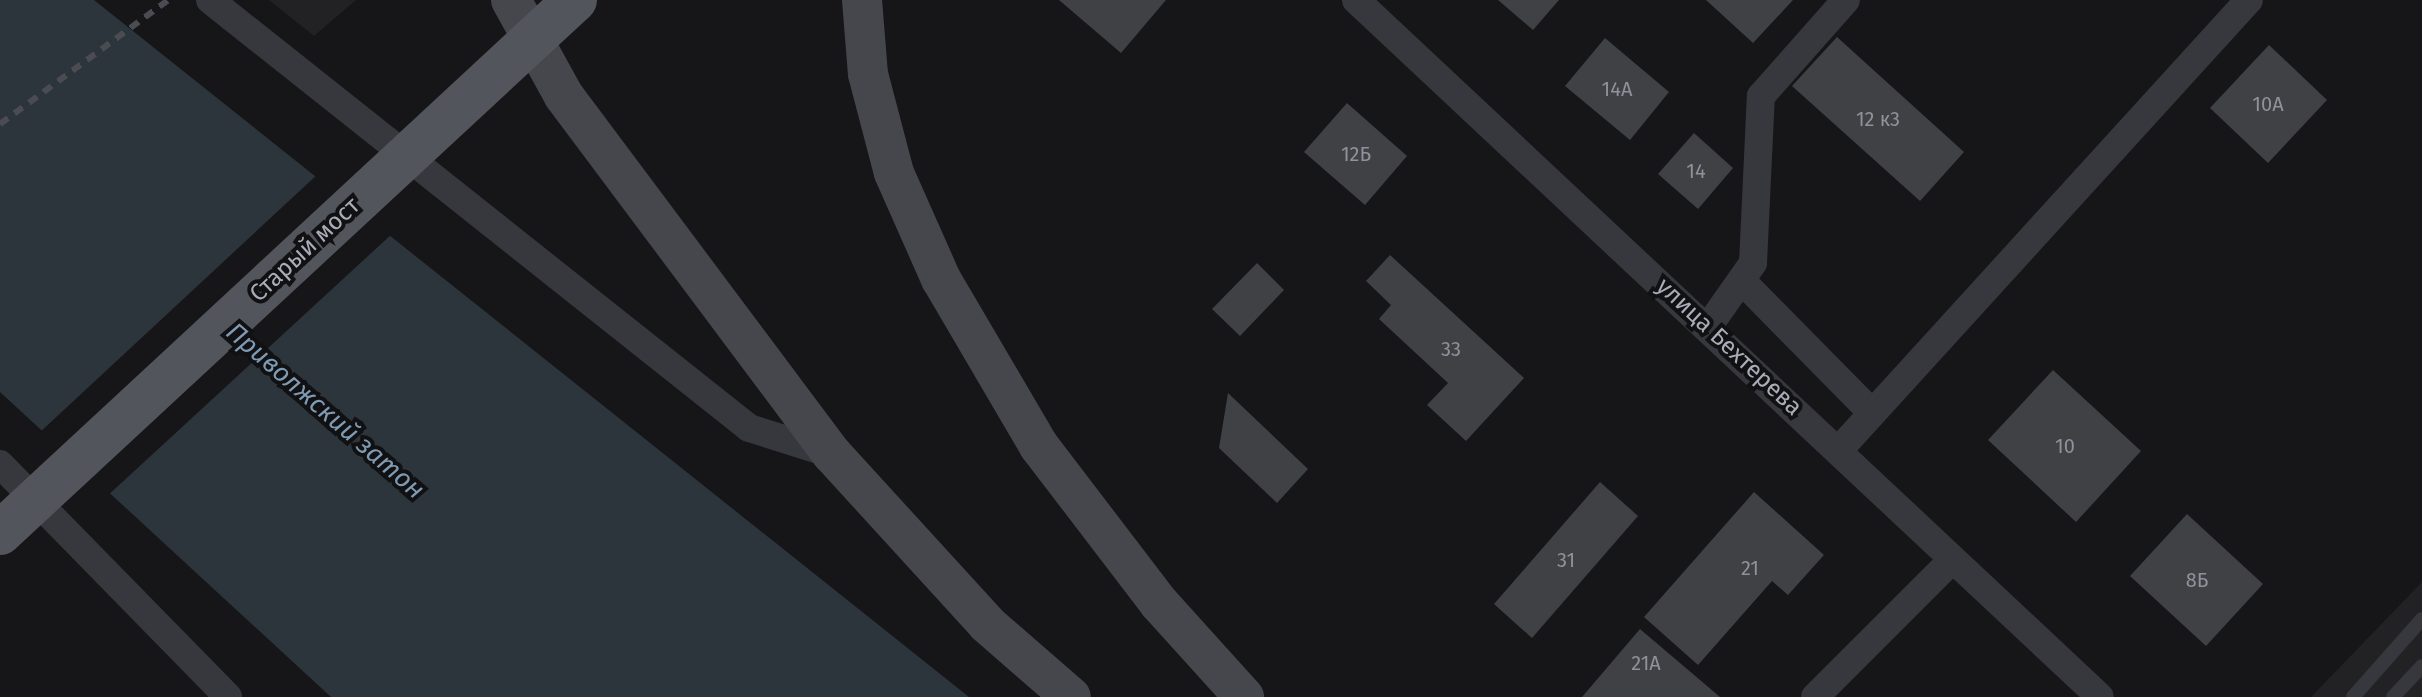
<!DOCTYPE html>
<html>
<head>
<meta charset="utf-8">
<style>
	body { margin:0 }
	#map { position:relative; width:2422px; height:697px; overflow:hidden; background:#161618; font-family:"Fira Sans",sans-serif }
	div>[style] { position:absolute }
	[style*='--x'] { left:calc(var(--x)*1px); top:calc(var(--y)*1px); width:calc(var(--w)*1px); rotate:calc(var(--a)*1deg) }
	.built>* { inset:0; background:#222225 }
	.water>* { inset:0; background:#2c353c }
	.pier>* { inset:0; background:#161618 }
	.building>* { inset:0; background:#404145 }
	.service>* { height:14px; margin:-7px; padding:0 7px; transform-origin:7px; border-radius:7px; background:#37383d }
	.minor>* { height:28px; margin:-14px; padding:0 14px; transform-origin:14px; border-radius:14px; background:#37383d }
	.secondary>* { height:40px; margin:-20px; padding:0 20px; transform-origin:20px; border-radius:20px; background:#45474d }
	.rail>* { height:6px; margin-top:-3px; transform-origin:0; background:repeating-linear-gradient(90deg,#4a4c52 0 10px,transparent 0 18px) }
	.primary-bridge>* { height:44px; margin:-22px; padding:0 22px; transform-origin:22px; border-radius:22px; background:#53555c }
	span { translate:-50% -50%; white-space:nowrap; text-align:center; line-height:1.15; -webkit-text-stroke:8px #111113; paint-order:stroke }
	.number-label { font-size:20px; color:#8e929b }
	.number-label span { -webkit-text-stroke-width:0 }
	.street-label { font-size:24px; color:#a8adb8 }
	.water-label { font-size:26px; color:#7f9bb3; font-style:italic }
</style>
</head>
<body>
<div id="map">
	<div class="built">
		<i style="clip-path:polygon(269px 0,356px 0,314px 36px)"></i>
		<i style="clip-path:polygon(2422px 582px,2422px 697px,2311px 697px)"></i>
	</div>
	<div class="water">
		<i style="clip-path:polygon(0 0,94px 0,969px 697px,331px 697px,0 392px)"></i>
	</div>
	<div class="pier">
		<i style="clip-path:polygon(319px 173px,393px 233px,105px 498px,38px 434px)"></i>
	</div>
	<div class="building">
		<i style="clip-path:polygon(1059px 0,1166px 0,1121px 53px)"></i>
		<i style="clip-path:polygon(1498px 0,1559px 0,1533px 30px)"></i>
		<i style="clip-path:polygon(1706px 0,1793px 0,1753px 43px)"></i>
		<i style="clip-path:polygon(1837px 37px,1964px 152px,1920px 201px,1792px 86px)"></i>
		<i style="clip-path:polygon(1605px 38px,1669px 92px,1630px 140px,1565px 86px)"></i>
		<i style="clip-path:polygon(2269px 45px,2327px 100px,2268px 163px,2210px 108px)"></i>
		<i style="clip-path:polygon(1347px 103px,1407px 156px,1365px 205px,1304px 152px)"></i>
		<i style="clip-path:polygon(1694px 133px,1733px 168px,1698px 209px,1658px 174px)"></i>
		<i style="clip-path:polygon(1390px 255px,1524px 378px,1466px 441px,1427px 405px,1448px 383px,1379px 319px,1391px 305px,1366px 281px)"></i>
		<i style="clip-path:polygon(1257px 263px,1284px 290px,1240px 336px,1212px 309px)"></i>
		<i style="clip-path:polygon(2053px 370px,2141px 451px,2076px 522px,1988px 440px)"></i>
		<i style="clip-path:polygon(1228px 393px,1308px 469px,1277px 503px,1219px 448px)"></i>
		<i style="clip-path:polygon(1600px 482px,1638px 516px,1532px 638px,1494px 604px)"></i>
		<i style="clip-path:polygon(1754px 492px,1824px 555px,1788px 595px,1772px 581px,1698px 665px,1644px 617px)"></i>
		<i style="clip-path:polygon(2187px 514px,2263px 584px,2206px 646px,2130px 576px)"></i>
		<i style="clip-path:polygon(1640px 629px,1720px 697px,1582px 697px)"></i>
	</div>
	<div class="service">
		<i style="--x:2353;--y:697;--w:104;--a:-48.5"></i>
		<i style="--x:2393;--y:697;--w:42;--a:-46.9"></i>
	</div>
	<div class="minor">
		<i style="--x:210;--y:0;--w:688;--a:38.45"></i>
		<i style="--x:749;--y:428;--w:87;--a:17.4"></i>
		<i style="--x:1356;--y:0;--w:1019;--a:43.13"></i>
		<i style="--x:1745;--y:284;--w:181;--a:45.4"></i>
		<i style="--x:1708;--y:327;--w:78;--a:-54.9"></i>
		<i style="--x:1753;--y:263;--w:167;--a:-87.3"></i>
		<i style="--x:1761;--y:96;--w:128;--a:-48.5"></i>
		<i style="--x:1838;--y:451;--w:610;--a:-47.66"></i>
		<i style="--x:0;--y:464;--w:326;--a:45.6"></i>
		<i style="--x:1815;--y:697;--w:194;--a:-45"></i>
	</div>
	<div class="secondary">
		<i style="--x:511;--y:0;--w:110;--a:61.1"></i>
		<i style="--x:564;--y:96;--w:447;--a:53.2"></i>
		<i style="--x:832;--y:454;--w:230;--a:47.6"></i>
		<i style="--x:987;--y:624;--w:111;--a:41"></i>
		<i style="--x:862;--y:0;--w:74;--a:85.4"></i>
		<i style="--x:868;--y:74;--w:102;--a:75.3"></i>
		<i style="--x:894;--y:173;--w:116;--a:66.1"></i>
		<i style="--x:941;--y:279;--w:194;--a:59.6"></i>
		<i style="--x:1039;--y:446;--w:198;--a:52.6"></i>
		<i style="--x:1159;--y:603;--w:127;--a:47.9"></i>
	</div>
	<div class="rail">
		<i style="--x:0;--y:124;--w:209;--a:-36.4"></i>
	</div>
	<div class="primary-bridge">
		<i style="--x:0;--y:533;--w:784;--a:-42.83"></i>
	</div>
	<div class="number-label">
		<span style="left:1617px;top:89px">14А</span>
		<span style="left:2268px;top:104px">10А</span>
		<span style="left:1878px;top:119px">12 к3</span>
		<span style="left:1356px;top:154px">12Б</span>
		<span style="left:1696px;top:171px">14</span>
		<span style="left:1451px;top:349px">33</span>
		<span style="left:2065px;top:446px">10</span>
		<span style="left:1566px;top:560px">31</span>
		<span style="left:1750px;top:568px">21</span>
		<span style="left:2197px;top:580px">8Б</span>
		<span style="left:1646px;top:663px">21А</span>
	</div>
	<div class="street-label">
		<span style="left:305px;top:250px;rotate:-43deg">Старый мост</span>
		<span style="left:1729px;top:347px;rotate:43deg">улица Бехтерева</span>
	</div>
	<div class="water-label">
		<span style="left:325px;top:411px;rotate:41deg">Приволжский затон</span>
	</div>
</div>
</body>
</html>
